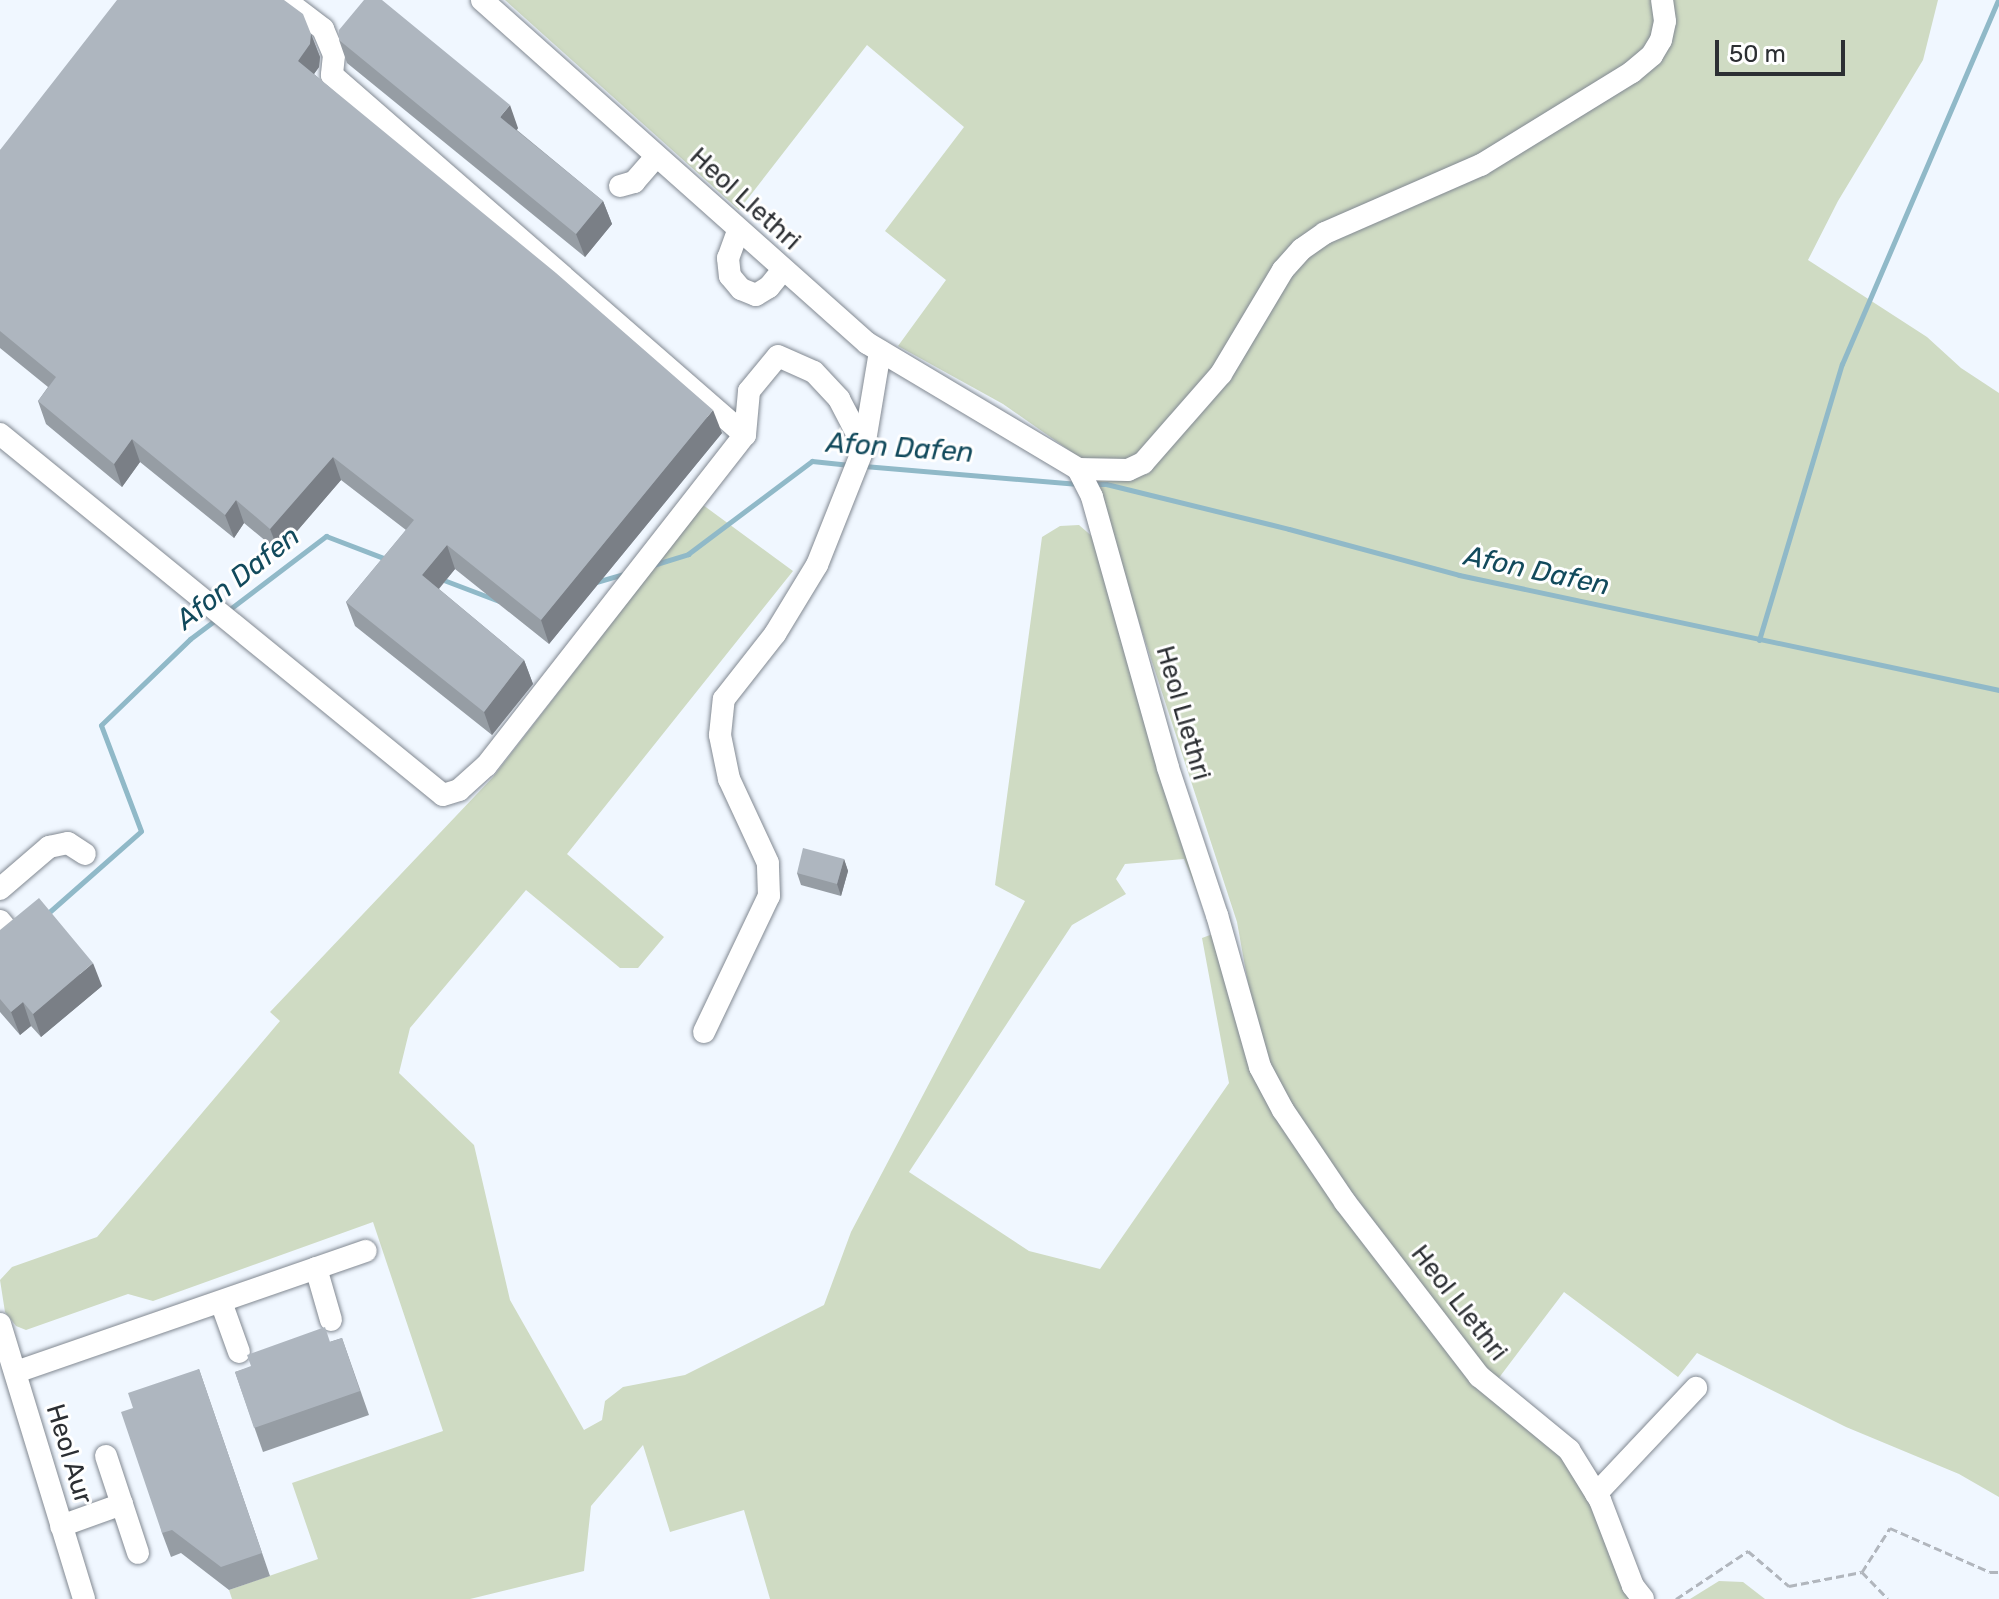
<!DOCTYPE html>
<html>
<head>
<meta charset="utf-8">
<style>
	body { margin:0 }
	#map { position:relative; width:1999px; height:1599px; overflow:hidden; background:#f0f7ff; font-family:Rubik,sans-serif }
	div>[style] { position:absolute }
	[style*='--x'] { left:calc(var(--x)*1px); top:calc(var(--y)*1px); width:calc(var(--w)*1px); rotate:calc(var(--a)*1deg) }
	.green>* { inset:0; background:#cfdbc3 }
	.stream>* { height:5px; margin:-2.5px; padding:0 2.5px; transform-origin:2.5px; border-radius:2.5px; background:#90b9c8 }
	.path>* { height:3px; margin-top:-1.5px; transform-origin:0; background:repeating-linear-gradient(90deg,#b1b6bd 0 8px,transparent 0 12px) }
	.roads { filter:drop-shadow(0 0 2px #828992) drop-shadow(0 0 2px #828992) }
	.minor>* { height:22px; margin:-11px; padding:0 11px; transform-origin:11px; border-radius:11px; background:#fff }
	.wall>* { inset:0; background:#969da4 }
	.shaded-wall>* { inset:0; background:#7a7f86 }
	.building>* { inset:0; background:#aeb6bf }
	span { translate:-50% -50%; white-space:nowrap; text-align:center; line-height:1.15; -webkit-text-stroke:6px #fff; paint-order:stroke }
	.street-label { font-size:26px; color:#2c2f33 }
	.water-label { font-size:28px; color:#124a5c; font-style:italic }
	.scale { position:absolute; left:1715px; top:40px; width:130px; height:36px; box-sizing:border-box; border:4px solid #2c2f33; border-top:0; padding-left:10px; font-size:24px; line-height:28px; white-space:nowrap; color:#2c2f33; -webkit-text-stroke:6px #fff; paint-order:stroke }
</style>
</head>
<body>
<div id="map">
	<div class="green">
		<i style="clip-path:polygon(505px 0,1938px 0,1923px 60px,1838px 201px,1808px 260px,1927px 337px,1961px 368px,1999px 393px,1999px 1497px,1959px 1474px,1846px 1427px,1697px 1353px,1678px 1377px,1564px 1292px,1495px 1383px,1291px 1111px,1271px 1066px,1251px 1000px,1237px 922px,1123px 573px,1076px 455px,1003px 404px,898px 346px,946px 280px,885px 231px,964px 127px,867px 45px,739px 210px)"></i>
		<i style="clip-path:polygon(703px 505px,793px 571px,567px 854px,664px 937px,638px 968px,620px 968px,526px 890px,410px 1028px,399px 1073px,474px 1145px,510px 1300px,584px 1430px,602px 1420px,605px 1401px,623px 1387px,685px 1375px,824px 1305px,851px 1232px,1025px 901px,995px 885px,1042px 537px,1060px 526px,1079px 525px,1094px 538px,1198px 893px,1184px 859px,1125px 864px,1116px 879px,1126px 894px,1072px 925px,909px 1172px,1029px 1251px,1100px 1269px,1229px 1083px,1202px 938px,1221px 931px,1260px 1067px,1479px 1376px,1569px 1450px,1640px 1599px,770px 1599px,744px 1510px,670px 1532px,643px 1445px,591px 1506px,584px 1571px,470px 1599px,232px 1599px,229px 1590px,318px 1559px,292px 1483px,443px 1431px,373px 1222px,153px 1301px,128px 1294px,26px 1330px,16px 1326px,5px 1312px,0 1280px,12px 1267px,97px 1237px,280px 1021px,270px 1012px,493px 777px)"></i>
		<i style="clip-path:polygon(1719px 1581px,1743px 1582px,1765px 1599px,1690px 1599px)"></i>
	</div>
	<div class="stream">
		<i style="--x:864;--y:466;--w:215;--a:4.8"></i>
		<i style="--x:1092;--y:484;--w:14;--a:0"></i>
		<i style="--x:1106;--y:484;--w:188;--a:13.8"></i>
		<i style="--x:1289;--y:529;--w:176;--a:15.1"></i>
		<i style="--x:1459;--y:575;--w:552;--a:12.02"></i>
		<i style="--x:653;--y:565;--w:37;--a:-17"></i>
		<i style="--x:688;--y:554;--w:155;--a:-36.9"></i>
		<i style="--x:812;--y:461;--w:38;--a:6"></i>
		<i style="--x:441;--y:579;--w:62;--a:20.8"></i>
		<i style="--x:596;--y:582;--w:33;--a:-16"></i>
		<i style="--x:226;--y:612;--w:126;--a:-37.2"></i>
		<i style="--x:326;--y:536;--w:64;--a:21"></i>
		<i style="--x:1759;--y:640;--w:288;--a:-73.3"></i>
		<i style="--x:1842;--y:364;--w:396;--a:-66.8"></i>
		<i style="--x:47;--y:914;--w:125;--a:-41.4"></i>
		<i style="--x:141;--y:831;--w:113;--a:-110.7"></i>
		<i style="--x:101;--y:725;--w:124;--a:-44"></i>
		<i style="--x:190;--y:639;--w:35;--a:-37"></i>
	</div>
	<div class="path">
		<i style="--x:1862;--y:1572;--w:52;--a:-57.5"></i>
		<i style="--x:1890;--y:1528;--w:109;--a:23.7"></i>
		<i style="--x:1990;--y:1572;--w:9;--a:0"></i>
		<i style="--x:1676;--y:1599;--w:87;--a:-33.7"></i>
		<i style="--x:1748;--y:1551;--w:54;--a:40.5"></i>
		<i style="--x:1789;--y:1586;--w:74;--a:-10.9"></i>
		<i style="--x:1862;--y:1572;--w:37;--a:46"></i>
	</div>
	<div class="roads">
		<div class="minor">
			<i style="--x:285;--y:0;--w:48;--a:37.3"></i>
			<i style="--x:323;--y:29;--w:28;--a:67"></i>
			<i style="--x:334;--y:55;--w:20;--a:96"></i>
			<i style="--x:332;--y:75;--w:548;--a:41.08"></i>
			<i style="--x:482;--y:0;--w:516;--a:41.7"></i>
			<i style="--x:867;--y:343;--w:246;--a:30.8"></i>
			<i style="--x:1078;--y:469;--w:31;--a:63"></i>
			<i style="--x:1092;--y:497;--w:281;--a:74.3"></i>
			<i style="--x:1168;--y:768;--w:155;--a:71.6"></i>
			<i style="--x:1217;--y:915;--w:158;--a:74.2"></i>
			<i style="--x:1260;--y:1067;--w:49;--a:61.9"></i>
			<i style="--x:1283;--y:1110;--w:111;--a:56"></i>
			<i style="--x:1345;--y:1202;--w:220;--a:52.4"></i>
			<i style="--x:1479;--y:1376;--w:117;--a:39.4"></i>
			<i style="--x:1569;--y:1450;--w:59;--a:58.2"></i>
			<i style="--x:1600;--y:1500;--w:92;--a:69"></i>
			<i style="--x:1633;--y:1586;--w:16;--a:52"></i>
			<i style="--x:620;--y:186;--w:15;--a:-16"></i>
			<i style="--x:634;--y:182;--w:33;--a:-49"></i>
			<i style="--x:738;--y:231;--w:29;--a:110"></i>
			<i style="--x:728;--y:258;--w:18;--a:84"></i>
			<i style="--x:730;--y:276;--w:17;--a:50"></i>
			<i style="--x:741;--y:289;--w:16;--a:22"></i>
			<i style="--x:756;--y:295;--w:15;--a:-32"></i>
			<i style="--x:769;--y:287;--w:22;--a:-51"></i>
			<i style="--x:0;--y:434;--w:571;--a:39.18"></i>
			<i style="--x:443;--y:795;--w:17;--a:-17"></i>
			<i style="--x:459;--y:790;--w:36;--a:-42"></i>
			<i style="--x:486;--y:766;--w:420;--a:-52"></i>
			<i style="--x:745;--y:435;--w:44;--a:-84.8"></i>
			<i style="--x:749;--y:391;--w:45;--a:-50.4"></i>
			<i style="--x:778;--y:356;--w:39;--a:24"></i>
			<i style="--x:814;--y:372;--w:37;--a:47"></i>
			<i style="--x:839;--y:399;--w:54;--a:62.5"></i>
			<i style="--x:1078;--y:469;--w:50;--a:1.1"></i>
			<i style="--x:1128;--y:470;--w:17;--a:-25"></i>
			<i style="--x:1143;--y:463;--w:118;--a:-48.8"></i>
			<i style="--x:1221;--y:374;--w:121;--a:-59.2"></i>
			<i style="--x:1283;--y:270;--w:28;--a:-48"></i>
			<i style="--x:1302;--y:249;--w:28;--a:-35"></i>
			<i style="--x:1325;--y:233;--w:170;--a:-23.6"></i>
			<i style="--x:1481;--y:165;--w:177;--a:-31.6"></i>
			<i style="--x:1632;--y:72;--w:26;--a:-40"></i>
			<i style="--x:1652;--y:55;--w:17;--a:-59"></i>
			<i style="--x:1661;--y:40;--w:19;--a:-78"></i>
			<i style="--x:1665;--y:21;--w:21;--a:-98"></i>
			<i style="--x:0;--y:889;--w:65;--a:-40.6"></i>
			<i style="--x:49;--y:847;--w:19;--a:-12"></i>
			<i style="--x:68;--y:843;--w:20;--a:33"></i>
			<i style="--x:0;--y:921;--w:16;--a:50"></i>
			<i style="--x:704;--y:1032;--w:151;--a:-64.5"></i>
			<i style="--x:769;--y:896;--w:33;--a:-92"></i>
			<i style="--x:768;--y:863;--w:93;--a:-114.9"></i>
			<i style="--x:729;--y:779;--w:45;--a:-101.6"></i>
			<i style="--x:720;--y:735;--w:36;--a:-84"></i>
			<i style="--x:724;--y:699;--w:83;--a:-51.9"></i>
			<i style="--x:775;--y:634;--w:81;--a:-58.7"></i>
			<i style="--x:817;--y:565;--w:127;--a:-68.3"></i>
			<i style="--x:864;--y:447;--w:97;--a:-80.5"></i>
			<i style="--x:316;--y:1268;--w:54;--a:73.9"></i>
			<i style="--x:221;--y:1302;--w:53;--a:70.2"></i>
			<i style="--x:0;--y:1324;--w:288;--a:73"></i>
			<i style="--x:16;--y:1372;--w:370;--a:-19.1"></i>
			<i style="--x:106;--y:1456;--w:102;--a:71.7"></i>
			<i style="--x:1596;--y:1494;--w:146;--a:-46.7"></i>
			<i style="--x:61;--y:1526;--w:65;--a:-19.8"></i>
		</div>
	</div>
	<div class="wall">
		<i style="clip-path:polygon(311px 34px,320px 57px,319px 67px,314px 74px,722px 433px,549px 644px,455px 569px,439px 589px,524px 660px,533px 684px,492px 735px,355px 626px,346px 602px,406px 530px,341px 480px,279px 552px,244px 523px,234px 538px,140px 462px,122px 487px,46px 424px,38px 401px,48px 387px,0 348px,0 150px)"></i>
		<i style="clip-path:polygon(339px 40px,518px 128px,517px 130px,603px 201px,612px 224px,585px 257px,347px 63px)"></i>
		<i style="clip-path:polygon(844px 859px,848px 871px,841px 896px,801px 885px,797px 873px)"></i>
		<i style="clip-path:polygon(0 930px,102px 986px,41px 1037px,31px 1026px,20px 1035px,0 1012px)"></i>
		<i style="clip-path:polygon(342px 1338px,369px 1415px,263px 1452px,235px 1372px)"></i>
		<i style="clip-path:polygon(199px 1369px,270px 1576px,229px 1590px,181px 1553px,171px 1557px,162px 1533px,133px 1408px)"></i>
	</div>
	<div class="shaded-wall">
		<i style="clip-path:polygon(311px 34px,320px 57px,319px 67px,306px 85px,298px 61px)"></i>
		<i style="clip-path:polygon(510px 105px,518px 128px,509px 140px,500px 117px)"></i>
		<i style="clip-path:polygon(603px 201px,612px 224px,585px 257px,576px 234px)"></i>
		<i style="clip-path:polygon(713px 410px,722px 433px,549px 644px,541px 620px)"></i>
		<i style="clip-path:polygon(132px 439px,140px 462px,122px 487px,114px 464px)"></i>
		<i style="clip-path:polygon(333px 457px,341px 480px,279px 552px,270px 529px)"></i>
		<i style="clip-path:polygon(236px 500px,244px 523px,234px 538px,225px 515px)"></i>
		<i style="clip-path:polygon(447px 545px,455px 569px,431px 598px,422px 575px)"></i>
		<i style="clip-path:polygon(524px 660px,533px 684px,492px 735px,484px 712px)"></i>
		<i style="clip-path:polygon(844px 859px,848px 871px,841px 896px,837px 884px)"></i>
		<i style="clip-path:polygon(93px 963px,102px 986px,41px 1037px,33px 1014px)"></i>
		<i style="clip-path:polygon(23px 1002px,31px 1026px,20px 1035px,11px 1012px)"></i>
	</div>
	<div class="building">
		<i style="clip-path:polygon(117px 0,284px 0,303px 14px,311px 34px,310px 44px,298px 61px,556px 273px,713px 410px,541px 620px,447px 545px,422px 575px,524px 660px,484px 712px,346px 602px,414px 520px,333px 457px,270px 529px,236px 500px,225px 515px,132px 439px,114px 464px,38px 401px,56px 377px,0 331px,0 150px)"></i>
		<i style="clip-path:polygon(364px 0,382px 0,510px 105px,500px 117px,603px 201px,576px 234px,339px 40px,339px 30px)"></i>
		<i style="clip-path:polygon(803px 848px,844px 859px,837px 884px,797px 873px)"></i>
		<i style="clip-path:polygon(39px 898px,93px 963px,33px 1014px,23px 1002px,11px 1012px,0 999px,0 930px)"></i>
		<i style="clip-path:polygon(325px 1327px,330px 1342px,342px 1338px,360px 1391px,254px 1428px,235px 1372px,251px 1366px,247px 1355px)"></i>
		<i style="clip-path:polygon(199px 1369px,262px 1553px,221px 1567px,172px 1530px,162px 1533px,121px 1412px,133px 1408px,128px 1393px)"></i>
	</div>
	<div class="street-label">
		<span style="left:745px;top:199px;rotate:42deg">Heol Llethri</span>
		<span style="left:1183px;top:713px;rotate:74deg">Heol Llethri</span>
		<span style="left:1459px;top:1303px;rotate:52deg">Heol Llethri</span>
		<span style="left:69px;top:1454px;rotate:73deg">Heol Aur</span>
	</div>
	<div class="water-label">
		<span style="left:900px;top:448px;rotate:4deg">Afon Dafen</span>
		<span style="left:1537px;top:571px;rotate:12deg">Afon Dafen</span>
		<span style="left:238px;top:578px;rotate:-38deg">Afon Dafen</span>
	</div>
	<div class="scale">50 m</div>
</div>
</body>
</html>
